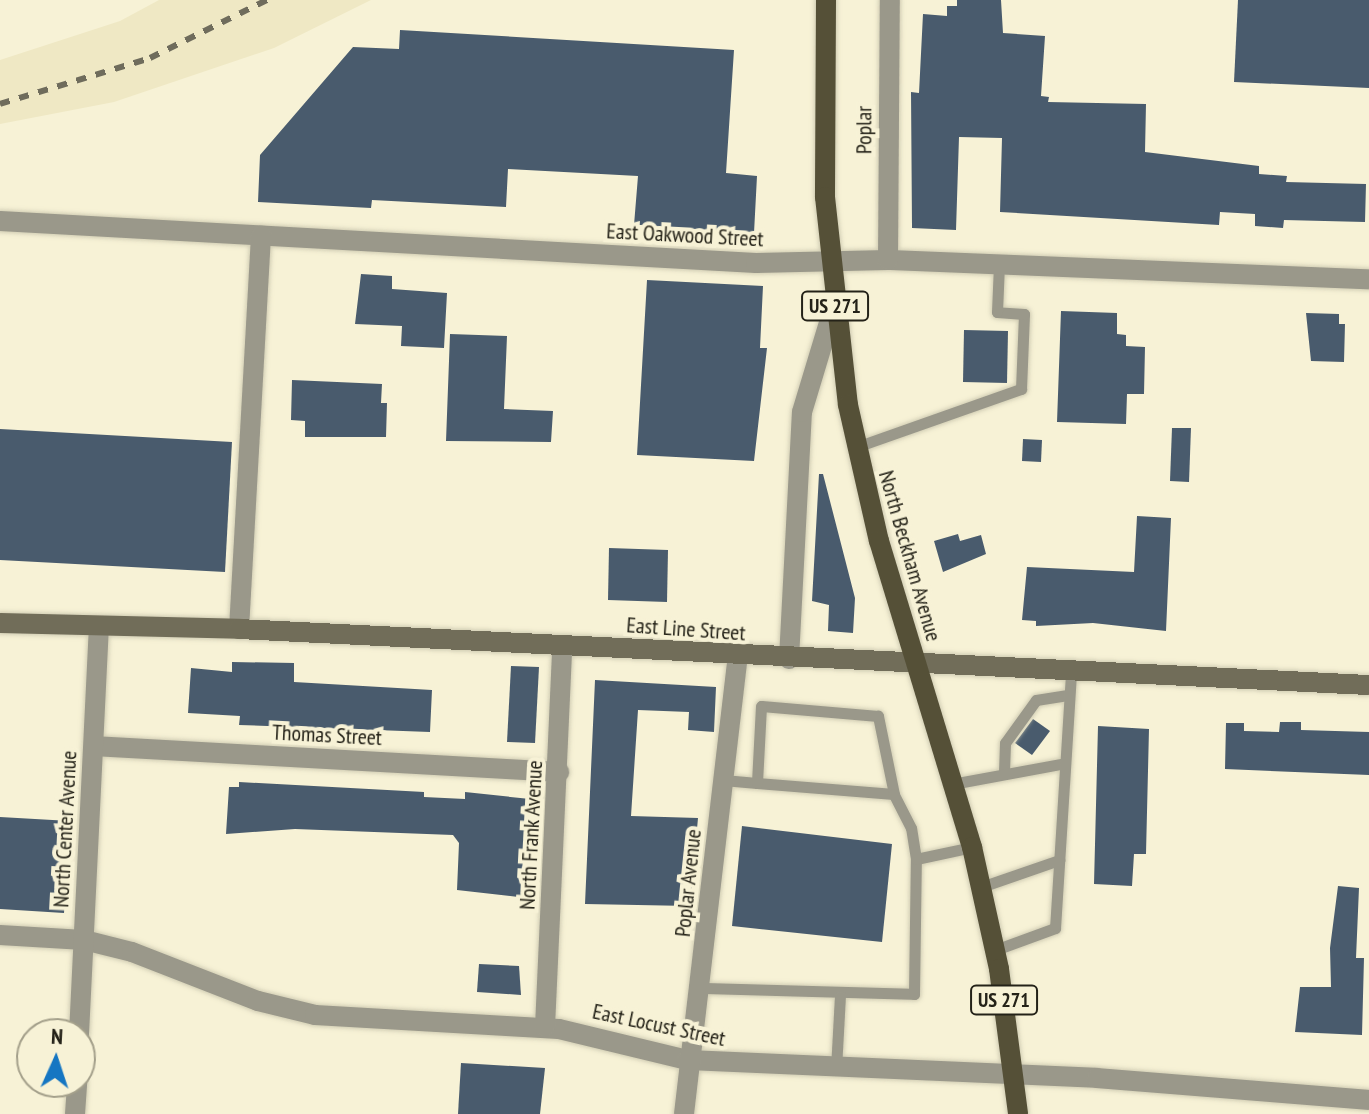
<!DOCTYPE html>
<html>
<head>
<meta charset="utf-8">
<style>
	body { margin:0 }
	#map { position:relative; width:1369px; height:1114px; overflow:hidden; background:#f7f2d6; font-family:"PT Sans Narrow",sans-serif }
	div>[style] { position:absolute }
	[style*='--x'] { left:calc(var(--x)*1px); top:calc(var(--y)*1px); width:calc(var(--w)*1px); rotate:calc(var(--a)*1deg) }
	.built>* { inset:0; background:#efe8c4 }
	.building>* { inset:0; background:#495b6d }
	.roads { filter:drop-shadow(0 0 2px #d1cdb4) drop-shadow(0 0 2px #d1cdb4) }
	.lane>* { height:11px; margin:-5.5px; padding:0 5.5px; transform-origin:5.5px; border-radius:5.5px; background:#9a988a }
	.street>* { height:20px; margin:-10px; padding:0 10px; transform-origin:10px; border-radius:10px; background:#9a988a }
	.secondary>* { height:20px; margin:-10px; padding:0 10px; transform-origin:10px; border-radius:10px; background:#716d59 }
	.primary>* { height:20px; margin:-10px; padding:0 10px; transform-origin:10px; border-radius:10px; background:#555037 }
	.rail>* { height:6px; margin-top:-3px; transform-origin:0; background:repeating-linear-gradient(90deg,#6f6c5c 0 10px,transparent 0 20px) }
	span { translate:-50% -50%; white-space:nowrap; text-align:center; line-height:1.15; -webkit-text-stroke:8px #f7f2d6; paint-order:stroke }
	.shield-label span { padding:2px 6px; background:#f7f2d6; border:2px solid; border-radius:6px; -webkit-text-stroke-width:0 }
	.shield-label { font-size:20px; color:#242218; font-weight:700 }
	.street-label { font-size:22px; color:#242218 }
	.north { position:absolute; left:16px; top:1018px; width:80px; height:80px; box-sizing:border-box; background:#f7f2d6; border:2px solid #a39f8a; border-radius:50%; rotate:3deg; font-size:22px; font-weight:700; line-height:32px; text-align:center; color:#242218 }
	.north::after { content:''; display:block; margin:auto; width:28px; height:36px; background:#1576c2; clip-path:polygon(50% 0,100% 100%,50% 72%,0 100%) }
</style>
</head>
<body>
<div id="map">
	<div class="built">
		<i style="clip-path:polygon(159px 0,371px 0,274px 48px,114px 102px,0 124px,0 60px,120px 21px)"></i>
	</div>
	<div class="building">
		<i style="clip-path:polygon(957px 0,1001px 0,1003px 33px,1045px 36px,1041px 96px,1049px 97px,1048px 102px,1146px 104px,1145px 152px,1259px 166px,1259px 174px,1287px 176px,1286px 182px,1366px 184px,1365px 222px,1284px 220px,1283px 228px,1255px 226px,1255px 214px,1220px 212px,1219px 225px,1000px 212px,1002px 138px,959px 137px,956px 230px,912px 228px,911px 92px,919px 93px,923px 14px,947px 16px,947px 6px,957px 6px)"></i>
		<i style="clip-path:polygon(1238px 0,1369px 0,1369px 88px,1234px 82px)"></i>
		<i style="clip-path:polygon(400px 30px,734px 50px,726px 173px,757px 176px,754px 233px,634px 225px,638px 176px,508px 169px,506px 207px,372px 200px,371px 208px,258px 202px,260px 155px,353px 47px,399px 49px)"></i>
		<i style="clip-path:polygon(361px 274px,392px 276px,392px 289px,447px 293px,444px 348px,401px 346px,402px 326px,355px 324px)"></i>
		<i style="clip-path:polygon(647px 280px,763px 286px,760px 348px,767px 348px,754px 461px,637px 455px)"></i>
		<i style="clip-path:polygon(1061px 311px,1117px 313px,1117px 334px,1126px 335px,1126px 346px,1145px 347px,1144px 394px,1127px 394px,1126px 424px,1057px 422px)"></i>
		<i style="clip-path:polygon(1306px 313px,1339px 314px,1339px 324px,1345px 324px,1344px 362px,1311px 361px)"></i>
		<i style="clip-path:polygon(964px 330px,1008px 331px,1007px 383px,963px 382px)"></i>
		<i style="clip-path:polygon(450px 334px,507px 336px,504px 409px,553px 411px,551px 442px,446px 441px)"></i>
		<i style="clip-path:polygon(292px 380px,382px 384px,381px 403px,387px 403px,386px 437px,305px 437px,305px 421px,291px 420px)"></i>
		<i style="clip-path:polygon(1172px 428px,1191px 428px,1189px 482px,1170px 481px)"></i>
		<i style="clip-path:polygon(0 429px,232px 442px,225px 572px,0 560px)"></i>
		<i style="clip-path:polygon(1023px 439px,1042px 440px,1041px 462px,1022px 461px)"></i>
		<i style="clip-path:polygon(819px 474px,823px 474px,855px 598px,853px 633px,828px 631px,829px 605px,812px 601px)"></i>
		<i style="clip-path:polygon(1137px 516px,1171px 518px,1166px 631px,1093px 623px,1036px 626px,1036px 621px,1022px 620px,1027px 567px,1134px 572px)"></i>
		<i style="clip-path:polygon(958px 534px,960px 541px,981px 535px,986px 554px,943px 572px,934px 541px)"></i>
		<i style="clip-path:polygon(609px 548px,668px 550px,667px 602px,608px 600px)"></i>
		<i style="clip-path:polygon(232px 662px,294px 663px,294px 682px,432px 690px,430px 732px,239px 725px,240px 716px,188px 713px,191px 668px,232px 672px)"></i>
		<i style="clip-path:polygon(511px 666px,539px 667px,535px 743px,507px 742px)"></i>
		<i style="clip-path:polygon(595px 680px,716px 687px,714px 732px,688px 730px,689px 712px,638px 710px,631px 816px,698px 818px,690px 906px,585px 904px)"></i>
		<i style="clip-path:polygon(1033px 719px,1050px 731px,1032px 755px,1015px 743px)"></i>
		<i style="clip-path:polygon(1280px 722px,1301px 722px,1301px 730px,1369px 732px,1369px 775px,1225px 769px,1226px 723px,1244px 723px,1244px 731px,1279px 732px)"></i>
		<i style="clip-path:polygon(1098px 726px,1149px 729px,1146px 854px,1134px 854px,1132px 886px,1094px 884px)"></i>
		<i style="clip-path:polygon(239px 782px,424px 792px,424px 797px,465px 799px,465px 792px,530px 799px,521px 878px,528px 879px,527px 898px,457px 890px,459px 843px,453px 835px,295px 829px,226px 834px,229px 787px,239px 787px)"></i>
		<i style="clip-path:polygon(0 817px,70px 821px,64px 913px,0 909px)"></i>
		<i style="clip-path:polygon(742px 826px,892px 844px,882px 942px,732px 926px)"></i>
		<i style="clip-path:polygon(1338px 886px,1359px 888px,1356px 958px,1364px 958px,1362px 1035px,1295px 1032px,1300px 987px,1331px 987px,1330px 948px)"></i>
		<i style="clip-path:polygon(479px 964px,519px 966px,521px 995px,477px 992px)"></i>
		<i style="clip-path:polygon(461px 1063px,545px 1068px,540px 1114px,458px 1114px)"></i>
	</div>
	<div class="roads">
		<div class="lane">
			<i style="--x:856;--y:447;--w:175;--a:-19.4"></i>
			<i style="--x:1021;--y:389;--w:75;--a:-87.7"></i>
			<i style="--x:1024;--y:314;--w:27;--a:-176"></i>
			<i style="--x:997;--y:312;--w:48;--a:-87.6"></i>
			<i style="--x:1004;--y:772;--w:29;--a:-88"></i>
			<i style="--x:1005;--y:743;--w:53;--a:-54.2"></i>
			<i style="--x:1036;--y:700;--w:32;--a:-9"></i>
			<i style="--x:723;--y:780;--w:34;--a:5"></i>
			<i style="--x:757;--y:783;--w:137;--a:4.6"></i>
			<i style="--x:894;--y:794;--w:80;--a:-101.6"></i>
			<i style="--x:878;--y:716;--w:117;--a:-175.1"></i>
			<i style="--x:761;--y:706;--w:77;--a:93"></i>
			<i style="--x:952;--y:784;--w:111;--a:-10.4"></i>
			<i style="--x:916;--y:859;--w:57;--a:-12.1"></i>
			<i style="--x:981;--y:887;--w:83;--a:-19.1"></i>
			<i style="--x:995;--y:950;--w:64;--a:-20.1"></i>
			<i style="--x:1055;--y:928;--w:256;--a:-86.4"></i>
			<i style="--x:701;--y:988;--w:213;--a:1.6"></i>
			<i style="--x:914;--y:994;--w:135;--a:-89.2"></i>
			<i style="--x:916;--y:859;--w:31;--a:-99"></i>
			<i style="--x:911;--y:828;--w:38;--a:-117"></i>
			<i style="--x:836;--y:1069;--w:73;--a:-86.9"></i>
		</div>
		<div class="street">
			<i style="--x:0;--y:221;--w:757;--a:3.18"></i>
			<i style="--x:756;--y:263;--w:132;--a:-1.3"></i>
			<i style="--x:888;--y:260;--w:481;--a:2.3"></i>
			<i style="--x:888;--y:260;--w:260;--a:-89.6"></i>
			<i style="--x:239;--y:629;--w:394;--a:-86.8"></i>
			<i style="--x:789;--y:659;--w:247;--a:-87"></i>
			<i style="--x:802;--y:412;--w:114;--a:-73.2"></i>
			<i style="--x:94;--y:746;--w:466;--a:3.2"></i>
			<i style="--x:0;--y:935;--w:84;--a:3.4"></i>
			<i style="--x:84;--y:940;--w:49;--a:14"></i>
			<i style="--x:132;--y:952;--w:135;--a:21.3"></i>
			<i style="--x:258;--y:1001;--w:59;--a:13.8"></i>
			<i style="--x:315;--y:1015;--w:244;--a:3.3"></i>
			<i style="--x:559;--y:1029;--w:132;--a:13.6"></i>
			<i style="--x:687;--y:1060;--w:410;--a:2.5"></i>
			<i style="--x:1097;--y:1078;--w:273;--a:4.6"></i>
			<i style="--x:545;--y:1027;--w:381;--a:-87.4"></i>
			<i style="--x:79;--y:1034;--w:408;--a:-87.2"></i>
			<i style="--x:75;--y:1114;--w:32;--a:-86"></i>
			<i style="--x:684;--y:1114;--w:460;--a:-83.3"></i>
		</div>
		<div class="secondary">
			<i style="--x:0;--y:623;--w:239;--a:1.4"></i>
			<i style="--x:239;--y:629;--w:1131;--a:2.84"></i>
		</div>
		<div class="primary">
			<i style="--x:826;--y:0;--w:197;--a:90.3"></i>
			<i style="--x:825;--y:197;--w:209;--a:83.7"></i>
			<i style="--x:848;--y:405;--w:139;--a:77.2"></i>
			<i style="--x:879;--y:541;--w:320;--a:73.1"></i>
			<i style="--x:972;--y:847;--w:125;--a:77.5"></i>
			<i style="--x:999;--y:969;--w:146;--a:82.5"></i>
		</div>
	</div>
	<div class="rail">
		<i style="--x:0;--y:104;--w:157;--a:-17"></i>
		<i style="--x:150;--y:58;--w:131;--a:-26.4"></i>
	</div>
	<div class="shield-label">
		<span style="left:835px;top:306px">US 271</span>
		<span style="left:1004px;top:1000px">US 271</span>
	</div>
	<div class="street-label">
		<span style="left:864px;top:130px;rotate:-90deg">Poplar</span>
		<span style="left:685px;top:235px;rotate:3deg">East Oakwood Street</span>
		<span style="left:910px;top:556px;rotate:74deg">North Beckham Avenue</span>
		<span style="left:686px;top:629px;rotate:4deg">East Line Street</span>
		<span style="left:327px;top:735px;rotate:3deg">Thomas Street</span>
		<span style="left:65px;top:829px;rotate:-87deg">North Center Avenue</span>
		<span style="left:531px;top:835px;rotate:-87deg">North Frank Avenue</span>
		<span style="left:688px;top:883px;rotate:-84deg">Poplar Avenue</span>
		<span style="left:659px;top:1025px;rotate:12deg">East Locust Street</span>
	</div>
	<div class="north">N</div>
</div>
</body>
</html>
